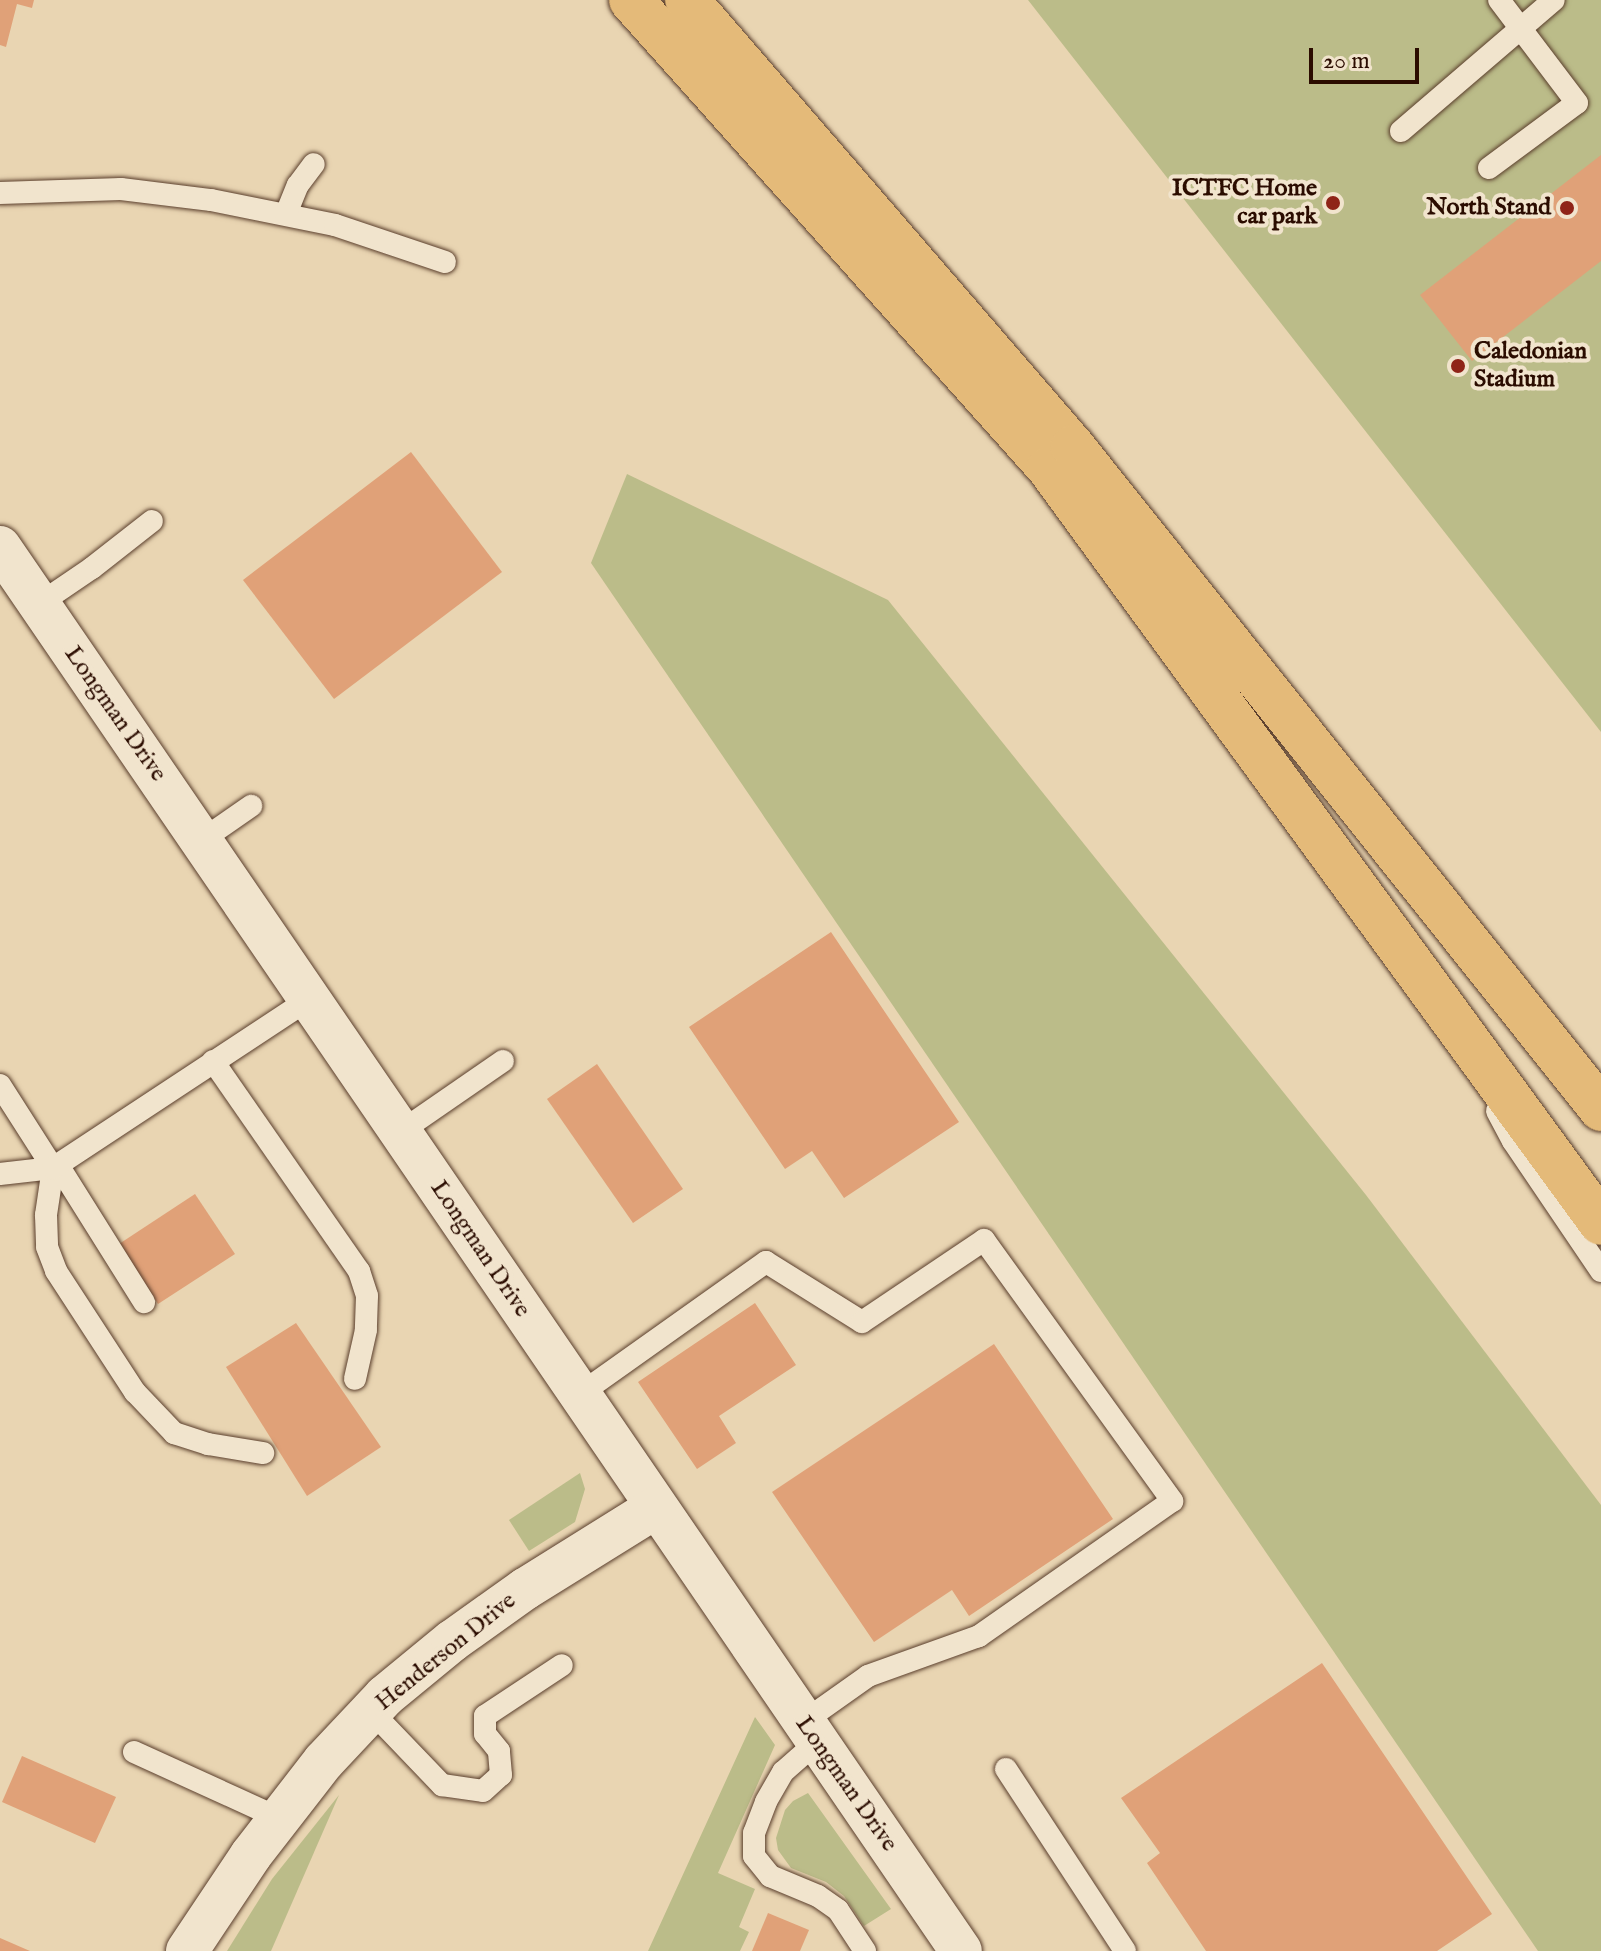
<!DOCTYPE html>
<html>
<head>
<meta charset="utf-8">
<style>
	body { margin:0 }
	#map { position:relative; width:1601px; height:1951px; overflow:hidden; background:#e9d5b2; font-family:"IM FELL English",serif }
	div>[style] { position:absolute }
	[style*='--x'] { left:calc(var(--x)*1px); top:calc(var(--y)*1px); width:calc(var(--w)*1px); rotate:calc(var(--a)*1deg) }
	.green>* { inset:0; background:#bbbc89 }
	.building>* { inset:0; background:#e0a178 }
	.roads { filter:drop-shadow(0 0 2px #5a3e2c) drop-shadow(0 0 2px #5a3e2c) }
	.service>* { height:22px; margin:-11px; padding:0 11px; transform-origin:11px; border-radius:11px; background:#f1e4cd }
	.minor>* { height:42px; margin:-21px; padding:0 21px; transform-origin:21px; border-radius:21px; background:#f1e4cd }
	.trunk>* { height:44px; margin:-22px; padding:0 22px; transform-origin:22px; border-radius:22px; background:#e4ba79 }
	.dots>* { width:22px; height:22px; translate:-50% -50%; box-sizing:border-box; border:4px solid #f1e4cd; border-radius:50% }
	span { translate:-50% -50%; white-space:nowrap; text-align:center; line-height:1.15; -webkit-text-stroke:8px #f1e4cd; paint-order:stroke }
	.poi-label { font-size:24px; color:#2b0c00; font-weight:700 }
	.right { translate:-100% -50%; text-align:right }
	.left { translate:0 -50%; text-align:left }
	.street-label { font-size:24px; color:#2b0c00 }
	.scale { position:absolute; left:1309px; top:48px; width:110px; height:36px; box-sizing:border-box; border:4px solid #2b0c00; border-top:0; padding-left:10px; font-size:24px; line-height:28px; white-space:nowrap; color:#2b0c00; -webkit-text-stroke:6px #f1e4cd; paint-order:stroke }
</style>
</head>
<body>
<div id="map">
	<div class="green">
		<i style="clip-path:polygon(1028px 0,1601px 0,1601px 732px)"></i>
		<i style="clip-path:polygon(627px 474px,888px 600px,1366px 1195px,1601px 1505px,1601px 1951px,1538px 1951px,591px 563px)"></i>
		<i style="clip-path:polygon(580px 1473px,585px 1489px,575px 1522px,529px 1551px,509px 1520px)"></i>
		<i style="clip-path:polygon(755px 1717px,775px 1745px,718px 1873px,755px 1889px,739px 1927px,749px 1932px,740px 1951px,648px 1951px)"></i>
		<i style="clip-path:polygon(808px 1793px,891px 1909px,864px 1926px,844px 1896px,826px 1882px,791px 1868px,778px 1850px,776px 1838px,785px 1810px,793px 1801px)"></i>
		<i style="clip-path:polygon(339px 1795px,271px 1951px,227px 1951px,272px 1879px)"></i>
	</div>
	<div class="building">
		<i style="clip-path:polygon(0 0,34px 0,32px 8px,17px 4px,6px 47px,0 45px)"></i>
		<i style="clip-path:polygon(1601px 155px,1601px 261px,1472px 361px,1420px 295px)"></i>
		<i style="clip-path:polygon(411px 452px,502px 572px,334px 699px,243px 580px)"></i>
		<i style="clip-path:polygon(831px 932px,959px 1122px,844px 1198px,812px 1151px,785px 1169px,689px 1027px)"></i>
		<i style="clip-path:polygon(597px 1064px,683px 1189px,633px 1223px,547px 1099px)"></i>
		<i style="clip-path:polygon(195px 1194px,235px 1254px,158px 1304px,119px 1244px)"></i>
		<i style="clip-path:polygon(755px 1303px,796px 1365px,719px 1416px,736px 1443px,697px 1469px,638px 1382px)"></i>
		<i style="clip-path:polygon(296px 1323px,381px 1447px,307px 1496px,226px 1367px)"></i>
		<i style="clip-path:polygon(994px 1344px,1113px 1519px,969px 1616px,952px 1590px,874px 1642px,772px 1492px)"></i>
		<i style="clip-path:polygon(1322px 1663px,1492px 1914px,1437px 1951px,1206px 1951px,1147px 1863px,1160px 1853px,1121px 1798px)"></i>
		<i style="clip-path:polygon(22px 1756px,116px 1797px,95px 1843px,2px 1802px)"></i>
		<i style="clip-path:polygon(768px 1913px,809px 1930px,800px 1951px,752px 1951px)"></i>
		<i style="clip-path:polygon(0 1938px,30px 1951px,0 1951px)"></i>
	</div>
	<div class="roads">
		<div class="service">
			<i style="--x:1401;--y:131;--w:201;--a:-40.6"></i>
			<i style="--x:1489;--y:168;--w:109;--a:-36.5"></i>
			<i style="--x:1577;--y:103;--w:129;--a:-127.1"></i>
			<i style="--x:0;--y:193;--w:121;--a:-1.9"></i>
			<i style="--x:121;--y:189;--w:91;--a:7"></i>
			<i style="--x:211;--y:200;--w:126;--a:11.4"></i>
			<i style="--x:335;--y:225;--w:116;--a:18.6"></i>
			<i style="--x:286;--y:214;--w:31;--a:-68"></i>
			<i style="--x:298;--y:185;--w:26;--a:-53"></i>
			<i style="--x:39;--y:604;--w:64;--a:-34.2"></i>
			<i style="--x:92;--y:568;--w:76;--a:-38.1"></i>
			<i style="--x:202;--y:840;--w:60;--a:-34.8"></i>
			<i style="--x:213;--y:1061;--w:256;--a:55.2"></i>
			<i style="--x:359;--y:1271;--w:26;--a:72"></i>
			<i style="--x:367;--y:1296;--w:34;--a:92"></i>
			<i style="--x:366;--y:1330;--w:50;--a:102.7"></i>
			<i style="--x:0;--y:1085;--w:98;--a:57.4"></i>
			<i style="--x:53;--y:1168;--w:48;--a:98.5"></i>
			<i style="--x:46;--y:1215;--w:32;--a:88"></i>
			<i style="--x:47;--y:1247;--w:26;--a:69"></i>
			<i style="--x:56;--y:1271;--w:145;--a:56.9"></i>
			<i style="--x:135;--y:1392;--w:57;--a:46.4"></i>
			<i style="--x:174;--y:1433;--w:36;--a:18"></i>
			<i style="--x:208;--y:1444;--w:56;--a:9.3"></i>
			<i style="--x:1497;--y:1111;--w:34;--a:62"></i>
			<i style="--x:1513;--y:1141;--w:157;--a:55.9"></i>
			<i style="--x:400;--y:1132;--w:125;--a:-34.6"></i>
			<i style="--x:58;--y:1165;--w:162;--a:57.9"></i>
			<i style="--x:0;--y:1174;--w:53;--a:-6.5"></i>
			<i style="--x:53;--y:1168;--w:307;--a:-33.4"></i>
			<i style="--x:580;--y:1394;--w:228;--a:-35.4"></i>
			<i style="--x:766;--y:1262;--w:113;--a:32"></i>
			<i style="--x:862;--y:1322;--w:147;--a:-33.9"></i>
			<i style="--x:984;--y:1240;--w:322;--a:54.2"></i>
			<i style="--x:1172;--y:1501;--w:236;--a:145"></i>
			<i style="--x:979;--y:1636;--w:118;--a:160.2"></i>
			<i style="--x:868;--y:1676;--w:80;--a:144.7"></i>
			<i style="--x:371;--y:1711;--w:103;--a:46.2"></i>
			<i style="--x:442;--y:1785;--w:41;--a:8.3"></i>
			<i style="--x:483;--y:1791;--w:24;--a:-42"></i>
			<i style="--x:501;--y:1775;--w:24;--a:-95"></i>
			<i style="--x:499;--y:1751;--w:22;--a:-129"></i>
			<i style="--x:485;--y:1734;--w:18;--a:-90"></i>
			<i style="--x:485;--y:1716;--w:92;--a:-33.5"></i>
			<i style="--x:817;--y:1742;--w:45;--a:138.6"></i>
			<i style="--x:783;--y:1772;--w:34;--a:120"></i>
			<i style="--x:766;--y:1802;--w:33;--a:111"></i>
			<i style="--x:754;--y:1833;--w:23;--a:90"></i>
			<i style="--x:754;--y:1856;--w:26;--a:51"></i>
			<i style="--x:770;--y:1876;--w:52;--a:22.6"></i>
			<i style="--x:818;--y:1896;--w:24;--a:35"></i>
			<i style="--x:838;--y:1910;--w:49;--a:56.6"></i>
			<i style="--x:134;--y:1752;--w:159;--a:24.5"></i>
			<i style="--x:1006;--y:1769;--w:217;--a:56.8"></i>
		</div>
		<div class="minor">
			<i style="--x:0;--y:547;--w:1701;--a:55.61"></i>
			<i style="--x:187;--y:1951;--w:115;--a:-56.3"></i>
			<i style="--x:251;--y:1855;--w:119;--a:-52.2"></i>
			<i style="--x:324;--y:1761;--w:89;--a:-46.8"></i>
			<i style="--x:385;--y:1696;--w:87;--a:-39.4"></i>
			<i style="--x:452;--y:1641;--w:90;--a:-35.5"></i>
			<i style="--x:525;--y:1589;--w:153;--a:-31.9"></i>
		</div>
		<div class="trunk">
			<i style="--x:631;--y:0;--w:627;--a:48.23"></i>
			<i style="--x:1049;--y:468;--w:935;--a:53.83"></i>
			<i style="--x:687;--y:0;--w:591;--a:49.19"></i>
			<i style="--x:1073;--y:447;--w:847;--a:51.42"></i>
		</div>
	</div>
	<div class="dots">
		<i style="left:1333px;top:203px;background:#8f2418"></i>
		<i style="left:1567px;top:208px;background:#8f2418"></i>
		<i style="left:1458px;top:366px;background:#8f2418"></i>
	</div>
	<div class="poi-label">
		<span class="right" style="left:1317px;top:203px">ICTFC Home<br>car park</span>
		<span class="right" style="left:1551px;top:208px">North Stand</span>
		<span class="left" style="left:1474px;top:366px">Caledonian<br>Stadium</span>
	</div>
	<div class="street-label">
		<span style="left:115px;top:714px;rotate:55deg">Longman Drive</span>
		<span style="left:480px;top:1249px;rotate:56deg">Longman Drive</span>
		<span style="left:446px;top:1652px;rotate:-39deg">Henderson Drive</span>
		<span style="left:846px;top:1784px;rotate:55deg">Longman Drive</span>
	</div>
	<div class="scale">20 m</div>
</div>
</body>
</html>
